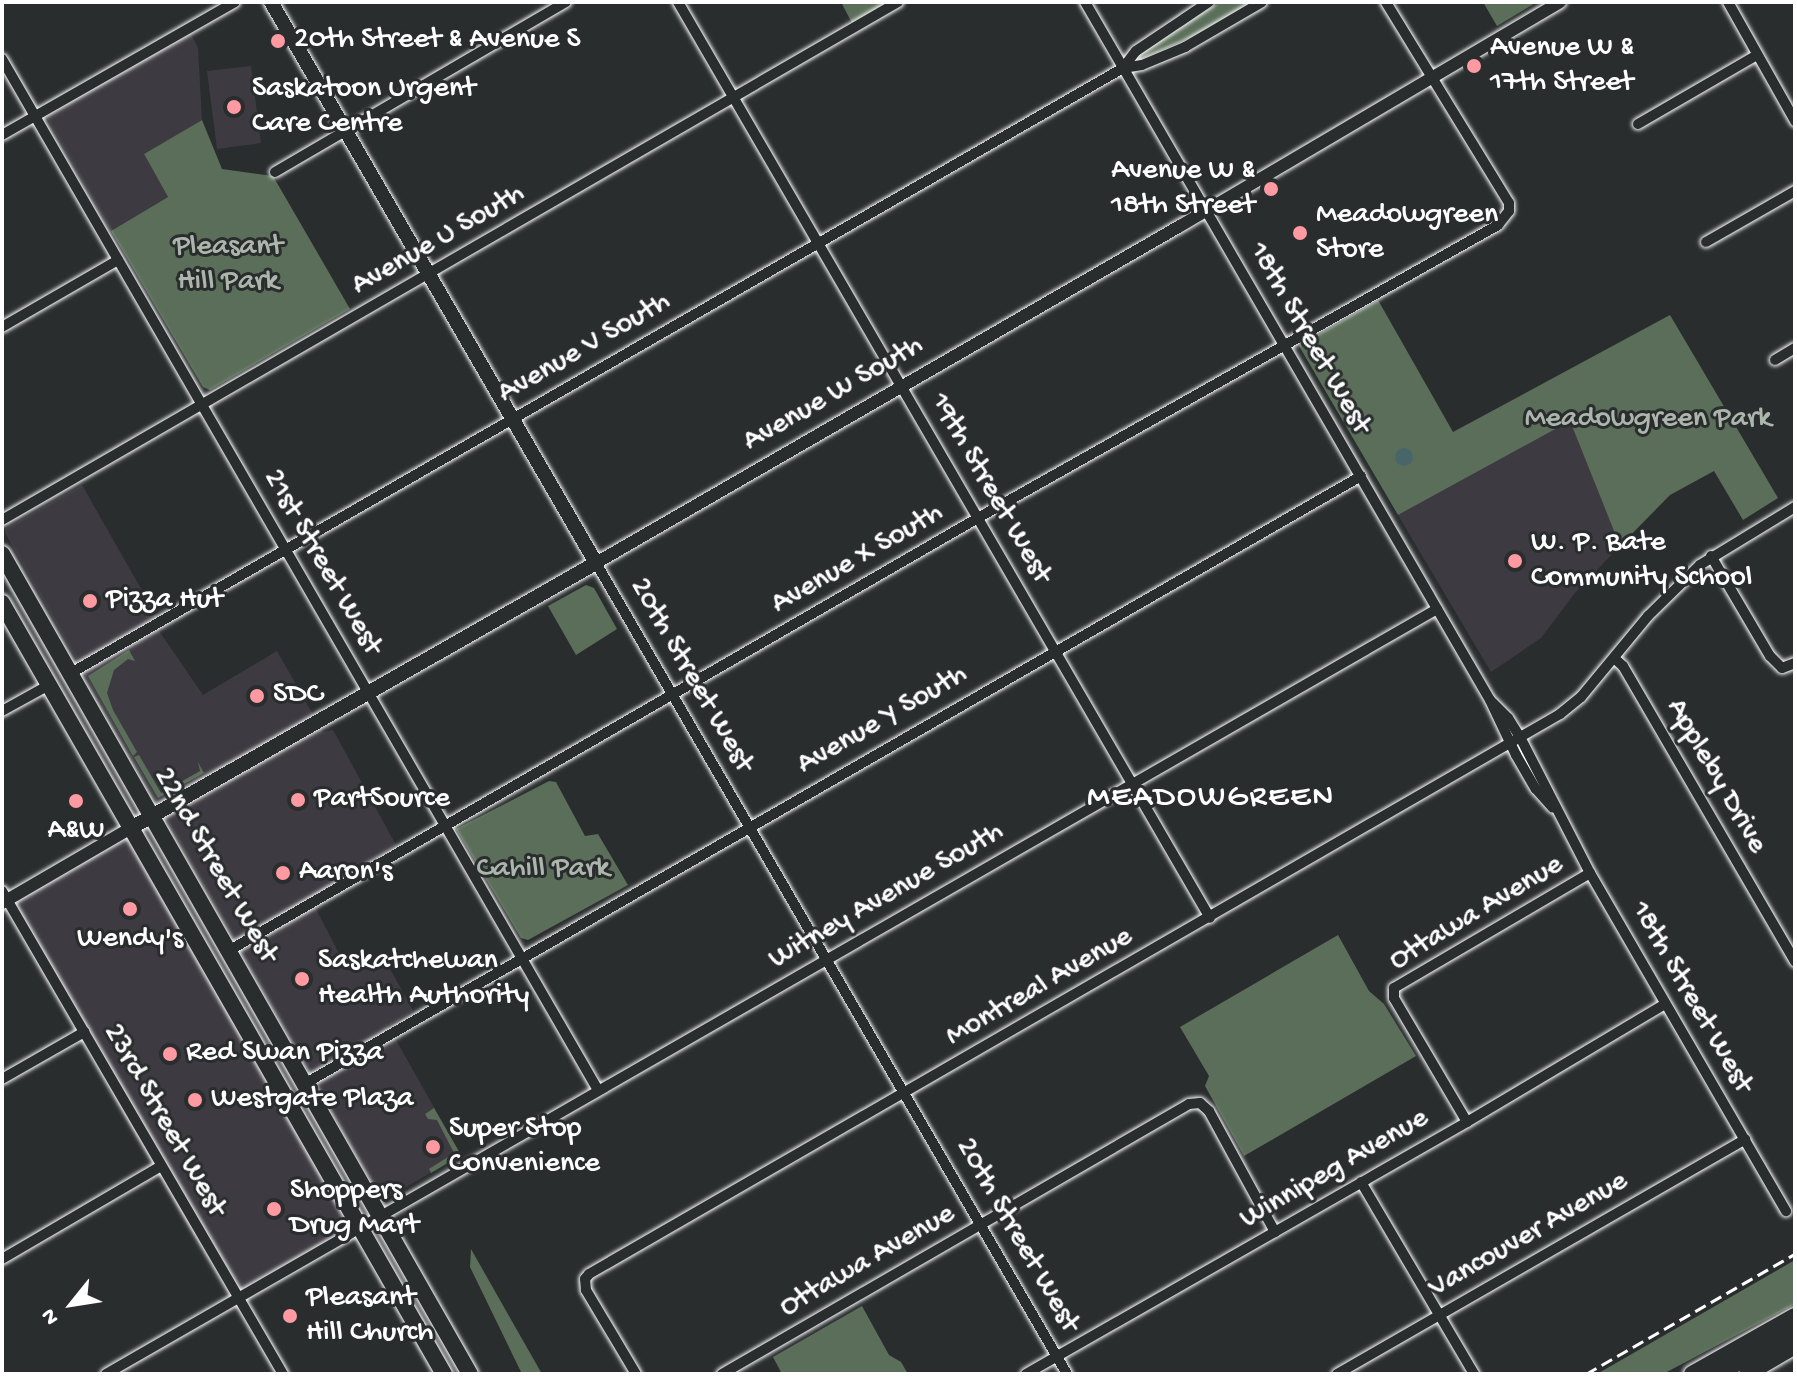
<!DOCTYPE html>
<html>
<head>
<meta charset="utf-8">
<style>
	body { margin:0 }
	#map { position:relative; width:1797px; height:1376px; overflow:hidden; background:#2a2d2e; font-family:"Gochi Hand",sans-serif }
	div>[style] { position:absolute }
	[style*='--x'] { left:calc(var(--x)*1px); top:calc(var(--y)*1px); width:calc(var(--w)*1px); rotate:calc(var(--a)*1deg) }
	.built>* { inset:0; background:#3d3b41 }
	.green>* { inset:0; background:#5a6e59 }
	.water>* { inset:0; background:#48666a }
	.round { border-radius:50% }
	.roads { filter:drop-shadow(0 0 2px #fff) drop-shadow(0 0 2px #fff) }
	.minor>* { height:10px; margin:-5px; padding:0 5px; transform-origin:5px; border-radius:5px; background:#2a2d2e }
	.tertiary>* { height:12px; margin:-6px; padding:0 6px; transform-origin:6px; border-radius:6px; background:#2a2d2e }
	.secondary>* { height:14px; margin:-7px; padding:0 7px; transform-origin:7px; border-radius:7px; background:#2a2d2e }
	.primary>* { height:16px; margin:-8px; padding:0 8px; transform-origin:8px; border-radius:8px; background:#2a2d2e }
	.trunk>* { height:16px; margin:-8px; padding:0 8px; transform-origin:8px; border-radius:8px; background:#2a2d2e }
	.rail>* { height:3px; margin-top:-1.5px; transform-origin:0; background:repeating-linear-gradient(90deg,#fff 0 12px,transparent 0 18px) }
	.dots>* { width:22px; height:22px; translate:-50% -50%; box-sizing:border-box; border:4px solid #2a2d2e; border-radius:50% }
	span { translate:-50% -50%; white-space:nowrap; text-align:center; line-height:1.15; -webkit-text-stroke:6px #2a2d2e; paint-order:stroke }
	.poi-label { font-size:30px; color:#fff }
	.left { translate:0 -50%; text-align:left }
	.right { translate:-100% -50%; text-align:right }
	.street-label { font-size:30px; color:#fff }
	.park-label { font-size:30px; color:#acb6ac }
	.neighbourhood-label { font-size:32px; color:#fff; letter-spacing:2px }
	.frame { position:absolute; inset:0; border:4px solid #fff; pointer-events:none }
	.north { position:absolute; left:32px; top:1264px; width:80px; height:80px; -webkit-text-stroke:6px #2a2d2e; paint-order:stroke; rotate:240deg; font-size:22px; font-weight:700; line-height:32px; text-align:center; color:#fff }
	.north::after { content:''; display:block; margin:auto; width:28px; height:36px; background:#fff; clip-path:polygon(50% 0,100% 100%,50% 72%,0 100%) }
</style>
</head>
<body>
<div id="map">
	<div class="built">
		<i style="clip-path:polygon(190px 32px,198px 48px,202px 120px,144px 154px,168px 197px,111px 231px,46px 116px)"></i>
		<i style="clip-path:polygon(251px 66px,261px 143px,217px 149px,207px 71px)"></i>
		<i style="clip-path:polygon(1570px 421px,1620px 546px,1574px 594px,1541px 638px,1491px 672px,1398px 515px)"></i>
		<i style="clip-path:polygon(82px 485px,156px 615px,159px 631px,203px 695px,277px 651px,323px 732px,333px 730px,396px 845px,311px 899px,348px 971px,381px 952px,413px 1011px,388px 1026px,461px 1155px,382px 1201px,5px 533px,5px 529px)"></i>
		<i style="clip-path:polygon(131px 828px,360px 1227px,238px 1298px,194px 1236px,117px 1102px,84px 1032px,41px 970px,7px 900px)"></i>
	</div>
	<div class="green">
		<i style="clip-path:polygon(841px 2px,888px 2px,852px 23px)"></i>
		<i style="clip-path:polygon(1221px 2px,1253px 2px,1200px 33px,1139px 60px,1139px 55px,1185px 23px)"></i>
		<i style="clip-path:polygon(1483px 2px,1537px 2px,1497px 26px)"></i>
		<i style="clip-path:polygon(202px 120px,222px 169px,273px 176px,350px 309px,210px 390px,203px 387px,111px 231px,168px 197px,144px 154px)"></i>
		<i style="clip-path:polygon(1378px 300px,1453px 432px,1670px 315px,1778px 498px,1743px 520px,1714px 471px,1670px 495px,1620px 546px,1570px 421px,1398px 515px,1299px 346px)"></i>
		<i style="clip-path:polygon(586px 585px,594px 588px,617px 629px,576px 655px,548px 606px)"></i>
		<i style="clip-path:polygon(129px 650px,135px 661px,128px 659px,114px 670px,107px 693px,113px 710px,137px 752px,133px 756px,88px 676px)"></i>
		<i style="clip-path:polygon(139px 755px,161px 793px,200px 771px,198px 762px,204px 773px,158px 798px,134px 757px)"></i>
		<i style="clip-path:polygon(549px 781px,556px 782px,585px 836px,598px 834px,628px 885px,528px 940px,521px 938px,456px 829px)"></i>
		<i style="clip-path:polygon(1338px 935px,1369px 991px,1384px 1004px,1416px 1056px,1244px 1156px,1205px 1086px,1209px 1076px,1180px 1027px)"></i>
		<i style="clip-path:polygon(434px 1108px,461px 1155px,431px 1173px,429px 1169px,454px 1153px,437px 1120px,428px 1119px,425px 1114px)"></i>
		<i style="clip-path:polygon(471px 1249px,542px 1374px,522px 1374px,470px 1267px)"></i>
		<i style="clip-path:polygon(1795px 1260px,1795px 1304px,1663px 1374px,1597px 1374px)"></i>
		<i style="clip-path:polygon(862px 1306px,889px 1355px,901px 1362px,908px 1374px,782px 1374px,773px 1357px)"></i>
	</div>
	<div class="water">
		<i class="round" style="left:1395px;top:448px;width:18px;height:18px"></i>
	</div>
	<div class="roads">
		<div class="minor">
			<i style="--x:678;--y:2;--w:1059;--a:59.85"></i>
			<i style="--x:1085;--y:2;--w:807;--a:59.88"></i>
			<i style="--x:1490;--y:700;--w:61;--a:64.7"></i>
			<i style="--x:1516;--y:755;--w:39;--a:60"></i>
			<i style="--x:1536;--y:789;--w:25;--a:48"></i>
			<i style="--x:1728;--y:2;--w:137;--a:60.6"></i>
			<i style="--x:2;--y:59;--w:1191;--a:59.97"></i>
			<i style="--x:1123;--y:68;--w:21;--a:-53"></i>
			<i style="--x:1136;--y:51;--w:88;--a:-33.9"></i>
			<i style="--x:1638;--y:124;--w:138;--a:-30.1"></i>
			<i style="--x:2;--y:135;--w:268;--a:-29.7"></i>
			<i style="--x:275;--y:172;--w:337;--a:-30.3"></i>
			<i style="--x:1706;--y:242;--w:103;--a:-29.8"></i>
			<i style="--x:2;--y:327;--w:134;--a:-30"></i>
			<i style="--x:1775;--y:360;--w:23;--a:-31"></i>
			<i style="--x:2;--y:520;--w:1035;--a:-30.03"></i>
			<i style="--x:1711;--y:556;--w:116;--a:59.5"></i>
			<i style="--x:1770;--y:656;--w:17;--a:45"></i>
			<i style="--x:1782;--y:668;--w:14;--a:-21"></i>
			<i style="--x:596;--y:563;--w:938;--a:59.85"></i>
			<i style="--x:1614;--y:658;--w:12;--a:42"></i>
			<i style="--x:1623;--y:666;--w:342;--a:59.8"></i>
			<i style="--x:71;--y:673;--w:1214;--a:-29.9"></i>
			<i style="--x:1123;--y:68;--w:19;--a:-9"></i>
			<i style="--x:1142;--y:65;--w:47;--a:-22.7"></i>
			<i style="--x:1185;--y:47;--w:89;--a:-30.3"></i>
			<i style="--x:1492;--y:702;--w:23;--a:45"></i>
			<i style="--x:1508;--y:718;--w:22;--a:58"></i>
			<i style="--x:1520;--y:737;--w:153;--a:62.8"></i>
			<i style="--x:1590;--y:873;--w:391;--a:59.9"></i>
			<i style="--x:2;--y:711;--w:54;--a:-29"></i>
			<i style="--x:2;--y:891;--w:559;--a:59.81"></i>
			<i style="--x:230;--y:950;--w:872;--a:-30.01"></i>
			<i style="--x:985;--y:514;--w:589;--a:-29.39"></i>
			<i style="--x:1498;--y:225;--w:18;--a:-52"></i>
			<i style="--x:1509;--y:211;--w:8;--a:-90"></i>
			<i style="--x:1509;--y:203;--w:236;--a:-121.5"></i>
			<i style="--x:2;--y:1079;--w:95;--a:-29.8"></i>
			<i style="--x:306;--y:1083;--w:1217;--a:-29.91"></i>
			<i style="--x:1467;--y:1122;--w:144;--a:-120.5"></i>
			<i style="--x:1394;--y:998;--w:10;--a:-90"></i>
			<i style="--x:1394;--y:988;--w:227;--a:-30.4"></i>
			<i style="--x:1361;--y:1182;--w:223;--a:59.5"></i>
			<i style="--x:2;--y:1259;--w:184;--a:-30.3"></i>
			<i style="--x:106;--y:1374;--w:1535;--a:-29.89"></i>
			<i style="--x:636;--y:1374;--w:98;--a:-120.8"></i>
			<i style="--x:586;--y:1290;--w:11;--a:-95"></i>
			<i style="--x:585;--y:1279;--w:6;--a:-51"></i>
			<i style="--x:589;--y:1274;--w:1121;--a:-29.97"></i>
			<i style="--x:1560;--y:714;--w:27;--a:-39"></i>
			<i style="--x:1581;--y:697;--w:105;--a:-50.4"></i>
			<i style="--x:1648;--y:616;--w:73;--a:-44.4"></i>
			<i style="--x:1700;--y:565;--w:111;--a:-31.4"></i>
			<i style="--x:722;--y:1374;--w:539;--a:-30.03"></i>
			<i style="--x:1189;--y:1104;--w:11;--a:-5"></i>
			<i style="--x:1200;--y:1103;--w:12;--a:42"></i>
			<i style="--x:1209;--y:1111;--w:138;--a:61.4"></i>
			<i style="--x:1026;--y:1374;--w:508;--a:-29.74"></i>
			<i style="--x:1467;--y:1122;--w:230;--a:-30.8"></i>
			<i style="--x:1337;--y:1374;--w:471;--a:-29.9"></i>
		</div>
		<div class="tertiary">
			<i style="--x:596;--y:563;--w:674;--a:-29.99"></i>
			<i style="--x:1180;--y:226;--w:441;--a:-30.5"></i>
			<i style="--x:2;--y:903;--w:149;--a:-30.2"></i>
		</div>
		<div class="secondary">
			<i style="--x:131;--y:828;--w:535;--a:-29.68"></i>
			<i style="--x:596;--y:563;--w:648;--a:-120.08"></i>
		</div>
		<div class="primary">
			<i style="--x:2;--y:554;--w:944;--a:60.29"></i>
			<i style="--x:2;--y:603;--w:889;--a:60.18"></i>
		</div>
		<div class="trunk">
			<i style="--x:1692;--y:1374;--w:118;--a:-29.4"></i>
			<i style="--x:1718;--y:1374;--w:88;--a:-29.2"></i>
			<i style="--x:1747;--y:1374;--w:56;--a:-30.3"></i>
		</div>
	</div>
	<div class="rail">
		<i style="--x:1586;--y:1374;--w:241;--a:-29.9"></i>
	</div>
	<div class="dots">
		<i style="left:278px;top:41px;background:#ff9aa2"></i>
		<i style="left:1474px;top:66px;background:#ff9aa2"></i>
		<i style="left:234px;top:107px;background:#ff9aa2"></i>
		<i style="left:1271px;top:189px;background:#ff9aa2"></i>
		<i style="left:1300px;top:233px;background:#ff9aa2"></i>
		<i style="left:1515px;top:561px;background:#ff9aa2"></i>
		<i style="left:90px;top:601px;background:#ff9aa2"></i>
		<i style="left:257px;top:696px;background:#ff9aa2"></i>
		<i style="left:298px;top:800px;background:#ff9aa2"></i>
		<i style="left:76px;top:801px;background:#ff9aa2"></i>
		<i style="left:283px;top:873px;background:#ff9aa2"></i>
		<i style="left:130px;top:909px;background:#ff9aa2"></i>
		<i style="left:302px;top:979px;background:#ff9aa2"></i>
		<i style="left:170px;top:1054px;background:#ff9aa2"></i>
		<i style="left:195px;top:1100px;background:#ff9aa2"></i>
		<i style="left:433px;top:1147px;background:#ff9aa2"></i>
		<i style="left:274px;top:1209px;background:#ff9aa2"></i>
		<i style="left:290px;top:1316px;background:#ff9aa2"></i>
	</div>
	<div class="poi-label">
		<span class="left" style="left:294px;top:41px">20th Street &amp; Avenue S</span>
		<span class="left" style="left:1490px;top:66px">Avenue W &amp;<br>17th Street</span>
		<span class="left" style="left:252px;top:107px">Saskatoon Urgent<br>Care Centre</span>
		<span class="right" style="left:1255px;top:189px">Avenue W &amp;<br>18th Street</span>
		<span class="left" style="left:1316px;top:233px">Meadowgreen<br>Store</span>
		<span class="left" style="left:1531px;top:561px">W. P. Bate<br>Community School</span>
		<span class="left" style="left:106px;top:601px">Pizza Hut</span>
		<span class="left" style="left:273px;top:696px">SDC</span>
		<span class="left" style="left:314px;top:800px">PartSource</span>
		<span style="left:76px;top:832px">A&amp;W</span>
		<span class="left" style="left:299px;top:873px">Aaron's</span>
		<span style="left:130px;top:940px">Wendy's</span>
		<span class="left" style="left:318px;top:979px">Saskatchewan<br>Health Authority</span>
		<span class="left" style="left:186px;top:1054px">Red Swan Pizza</span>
		<span class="left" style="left:211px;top:1100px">Westgate Plaza</span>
		<span class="left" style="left:449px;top:1147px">Super Stop<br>Convenience</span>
		<span class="left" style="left:290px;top:1209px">Shoppers<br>Drug Mart</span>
		<span class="left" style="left:306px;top:1316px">Pleasant<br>Hill Church</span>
	</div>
	<div class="street-label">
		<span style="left:439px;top:241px;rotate:-30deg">Avenue U South</span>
		<span style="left:1308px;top:339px;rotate:60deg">18th Street West</span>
		<span style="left:585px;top:349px;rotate:-30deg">Avenue V South</span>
		<span style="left:834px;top:395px;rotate:-30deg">Avenue W South</span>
		<span style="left:989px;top:489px;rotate:60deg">19th Street West</span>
		<span style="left:858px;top:560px;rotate:-30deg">Avenue X South</span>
		<span style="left:321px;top:563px;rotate:60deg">21st Street West</span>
		<span style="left:690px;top:676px;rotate:60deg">20th Street West</span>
		<span style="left:883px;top:721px;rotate:-30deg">Avenue Y South</span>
		<span style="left:1715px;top:777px;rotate:60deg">Appleby Drive</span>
		<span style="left:214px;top:866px;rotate:60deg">22nd Street West</span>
		<span style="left:887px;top:897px;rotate:-30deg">Witney Avenue South</span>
		<span style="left:1477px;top:914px;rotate:-31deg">Ottawa Avenue</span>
		<span style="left:1040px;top:988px;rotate:-30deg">Montreal Avenue</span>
		<span style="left:1690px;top:998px;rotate:60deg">18th Street West</span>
		<span style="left:163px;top:1121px;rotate:60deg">23rd Street West</span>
		<span style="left:1335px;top:1170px;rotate:-30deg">Winnipeg Avenue</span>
		<span style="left:1016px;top:1236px;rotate:60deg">20th Street West</span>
		<span style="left:1529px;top:1236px;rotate:-30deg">Vancouver Avenue</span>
		<span style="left:868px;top:1262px;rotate:-30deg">Ottawa Avenue</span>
	</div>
	<div class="park-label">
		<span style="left:228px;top:265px">Pleasant<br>Hill Park</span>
		<span style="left:1648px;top:420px">Meadowgreen Park</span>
		<span style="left:543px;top:870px">Cahill Park</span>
	</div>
	<div class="neighbourhood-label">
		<span style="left:1211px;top:798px">MEADOWGREEN</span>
	</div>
	<div class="frame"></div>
	<div class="north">N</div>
</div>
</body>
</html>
